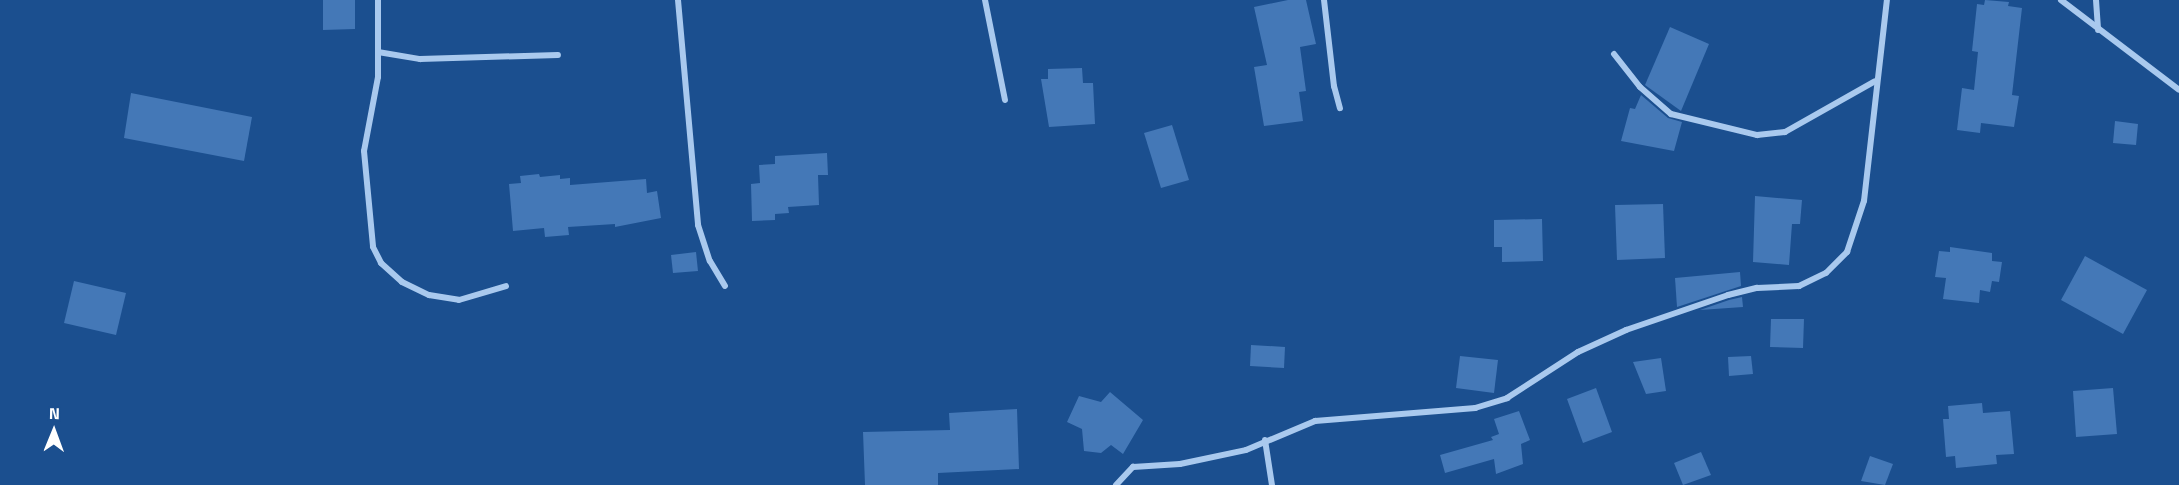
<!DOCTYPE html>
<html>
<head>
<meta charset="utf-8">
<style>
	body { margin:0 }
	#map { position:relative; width:2179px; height:485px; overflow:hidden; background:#1b4f8f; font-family:"Titillium Web",sans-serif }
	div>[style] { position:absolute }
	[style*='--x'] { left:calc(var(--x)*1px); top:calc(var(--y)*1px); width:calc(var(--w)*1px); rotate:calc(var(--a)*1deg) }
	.building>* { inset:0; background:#4478b7 }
	.minor>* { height:6px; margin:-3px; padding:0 3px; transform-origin:3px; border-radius:3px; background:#a9c9ee }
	span { translate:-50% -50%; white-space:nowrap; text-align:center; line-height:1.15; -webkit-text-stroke:5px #1b4f8f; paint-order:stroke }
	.north { position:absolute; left:24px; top:401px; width:60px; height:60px; -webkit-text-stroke:4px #1b4f8f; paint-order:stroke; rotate:1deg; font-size:16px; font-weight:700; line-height:24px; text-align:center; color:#fff }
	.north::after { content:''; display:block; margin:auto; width:21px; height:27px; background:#fff; clip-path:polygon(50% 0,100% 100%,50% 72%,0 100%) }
</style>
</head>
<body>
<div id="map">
	<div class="building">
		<i style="clip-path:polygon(323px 0,355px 0,355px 29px,323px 30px)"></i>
		<i style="clip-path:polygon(1288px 0,1306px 0,1316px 44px,1300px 47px,1306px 91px,1299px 92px,1303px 121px,1264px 126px,1254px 67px,1267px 65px,1254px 7px)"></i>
		<i style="clip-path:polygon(1985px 0,2009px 2px,2008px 6px,2022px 8px,2012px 95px,2019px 96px,2014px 127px,1981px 123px,1980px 133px,1957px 130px,1962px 88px,1974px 90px,1978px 52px,1972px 51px,1977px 4px,1984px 5px)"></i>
		<i style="clip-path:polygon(1670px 27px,1709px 44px,1681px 111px,1645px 85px)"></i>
		<i style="clip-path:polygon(1082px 68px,1083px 83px,1093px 83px,1095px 124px,1049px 127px,1041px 79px,1048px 79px,1048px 69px)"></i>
		<i style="clip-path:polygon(131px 93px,252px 117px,244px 161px,124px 138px)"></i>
		<i style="clip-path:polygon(1641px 95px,1668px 118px,1682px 122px,1674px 151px,1621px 141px,1630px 108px,1635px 109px)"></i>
		<i style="clip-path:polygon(2115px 121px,2138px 124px,2136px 145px,2113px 143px)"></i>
		<i style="clip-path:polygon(1172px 125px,1189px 180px,1161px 188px,1144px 133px)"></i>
		<i style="clip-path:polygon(827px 153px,828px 175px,818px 175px,819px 205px,788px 207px,789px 213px,775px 214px,775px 220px,752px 221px,751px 184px,760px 183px,759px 165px,775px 164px,775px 156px)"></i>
		<i style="clip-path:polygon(539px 174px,540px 177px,560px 175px,560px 179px,570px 178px,570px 185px,646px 179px,647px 193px,657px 191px,661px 218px,615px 227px,615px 224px,568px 227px,569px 235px,545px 237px,544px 228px,513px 231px,509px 184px,521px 183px,520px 176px)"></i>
		<i style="clip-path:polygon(1755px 196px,1802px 200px,1800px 224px,1792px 224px,1789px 265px,1753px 262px)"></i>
		<i style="clip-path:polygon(1663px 204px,1665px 258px,1617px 260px,1615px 205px)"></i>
		<i style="clip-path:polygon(1542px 219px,1543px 261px,1502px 262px,1502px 247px,1494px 247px,1494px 220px)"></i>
		<i style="clip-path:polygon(1950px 247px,1992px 253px,1992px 261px,2002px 262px,1999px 282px,1992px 281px,1990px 292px,1980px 290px,1979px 303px,1943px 299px,1946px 278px,1935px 277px,1939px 251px,1950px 252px)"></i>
		<i style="clip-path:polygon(696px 252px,698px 271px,673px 273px,671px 255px)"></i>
		<i style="clip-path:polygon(2085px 256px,2147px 290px,2123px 334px,2061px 300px)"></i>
		<i style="clip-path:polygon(1740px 272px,1741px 286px,1677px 307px,1675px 278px)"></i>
		<i style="clip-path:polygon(74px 281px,126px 293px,116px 335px,64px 323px)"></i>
		<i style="clip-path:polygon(1742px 297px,1743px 307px,1700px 310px,1729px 300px)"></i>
		<i style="clip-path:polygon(1771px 319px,1804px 319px,1803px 348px,1770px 347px)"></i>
		<i style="clip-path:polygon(1251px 345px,1285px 347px,1284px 368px,1250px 366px)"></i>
		<i style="clip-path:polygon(1460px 356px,1498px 360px,1494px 393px,1456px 388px)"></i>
		<i style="clip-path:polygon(1751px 356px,1753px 374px,1729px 376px,1728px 357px)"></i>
		<i style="clip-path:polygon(1661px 358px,1666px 391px,1646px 394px,1633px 362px)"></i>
		<i style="clip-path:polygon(1596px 388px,1612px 432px,1583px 443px,1567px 399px)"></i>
		<i style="clip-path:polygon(2113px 388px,2117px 434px,2076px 437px,2073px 391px)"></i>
		<i style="clip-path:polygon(1110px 392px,1143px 420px,1123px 454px,1111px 445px,1101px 453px,1084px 451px,1082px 429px,1067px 422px,1079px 396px,1101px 402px)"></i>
		<i style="clip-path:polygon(1982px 403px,1983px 413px,2010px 411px,2014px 454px,1996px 455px,1997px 464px,1956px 468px,1955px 456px,1946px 457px,1943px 419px,1949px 419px,1948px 406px)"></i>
		<i style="clip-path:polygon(1017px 409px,1019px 469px,938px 473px,938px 485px,865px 485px,863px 432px,950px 430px,949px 413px)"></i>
		<i style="clip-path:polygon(1519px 411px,1530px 440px,1521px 444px,1523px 464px,1496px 474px,1494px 459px,1445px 473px,1440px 455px,1493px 440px,1491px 437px,1499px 434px,1494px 419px)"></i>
		<i style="clip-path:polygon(1701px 452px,1711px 475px,1683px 485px,1674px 463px)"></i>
		<i style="clip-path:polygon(1870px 456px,1893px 464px,1885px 485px,1861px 481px)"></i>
	</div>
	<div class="minor">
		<i style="--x:378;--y:0;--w:77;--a:90"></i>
		<i style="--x:378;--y:77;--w:75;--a:100.7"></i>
		<i style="--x:364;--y:151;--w:96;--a:84.6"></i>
		<i style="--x:373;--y:247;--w:18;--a:63"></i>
		<i style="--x:381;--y:263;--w:28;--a:42"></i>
		<i style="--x:402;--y:282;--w:30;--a:26"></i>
		<i style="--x:429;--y:295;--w:30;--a:9"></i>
		<i style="--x:459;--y:300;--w:49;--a:-16.6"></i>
		<i style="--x:678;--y:0;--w:226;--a:84.9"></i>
		<i style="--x:698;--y:225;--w:38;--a:72"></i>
		<i style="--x:710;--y:261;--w:29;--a:59"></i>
		<i style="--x:985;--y:0;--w:102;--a:78.7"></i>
		<i style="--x:1324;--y:0;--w:87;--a:83.4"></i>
		<i style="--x:1334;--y:86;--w:23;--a:75"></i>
		<i style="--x:2061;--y:0;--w:148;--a:37.3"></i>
		<i style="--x:2096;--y:0;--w:30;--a:86"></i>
		<i style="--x:378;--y:52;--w:43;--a:9.5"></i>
		<i style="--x:420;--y:59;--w:138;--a:-1.7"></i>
		<i style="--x:1614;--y:54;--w:42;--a:51.8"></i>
		<i style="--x:1640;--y:87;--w:41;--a:41.1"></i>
		<i style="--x:1671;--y:114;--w:89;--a:13.7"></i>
		<i style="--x:1757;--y:135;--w:28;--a:-6"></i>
		<i style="--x:1785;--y:132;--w:103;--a:-29.5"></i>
		<i style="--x:1265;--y:440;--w:46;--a:81.2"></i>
		<i style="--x:1116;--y:485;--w:25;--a:-47"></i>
		<i style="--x:1133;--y:467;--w:47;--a:-3.7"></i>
		<i style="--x:1180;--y:464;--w:67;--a:-12"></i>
		<i style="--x:1246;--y:450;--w:75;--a:-22.8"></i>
		<i style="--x:1315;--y:421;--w:161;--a:-4.6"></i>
		<i style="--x:1475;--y:408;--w:34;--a:-17"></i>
		<i style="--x:1507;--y:398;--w:85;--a:-32.9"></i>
		<i style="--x:1578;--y:352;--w:53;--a:-24.6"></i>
		<i style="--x:1626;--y:330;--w:108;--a:-18.9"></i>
		<i style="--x:1728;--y:295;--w:30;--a:-14"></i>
		<i style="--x:1757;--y:288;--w:42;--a:-2.7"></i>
		<i style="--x:1799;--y:286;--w:30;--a:-26"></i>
		<i style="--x:1826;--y:273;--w:30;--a:-45"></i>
		<i style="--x:1847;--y:252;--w:54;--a:-71.6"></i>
		<i style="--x:1864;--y:201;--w:202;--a:-83.5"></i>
	</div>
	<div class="north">N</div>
</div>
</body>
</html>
